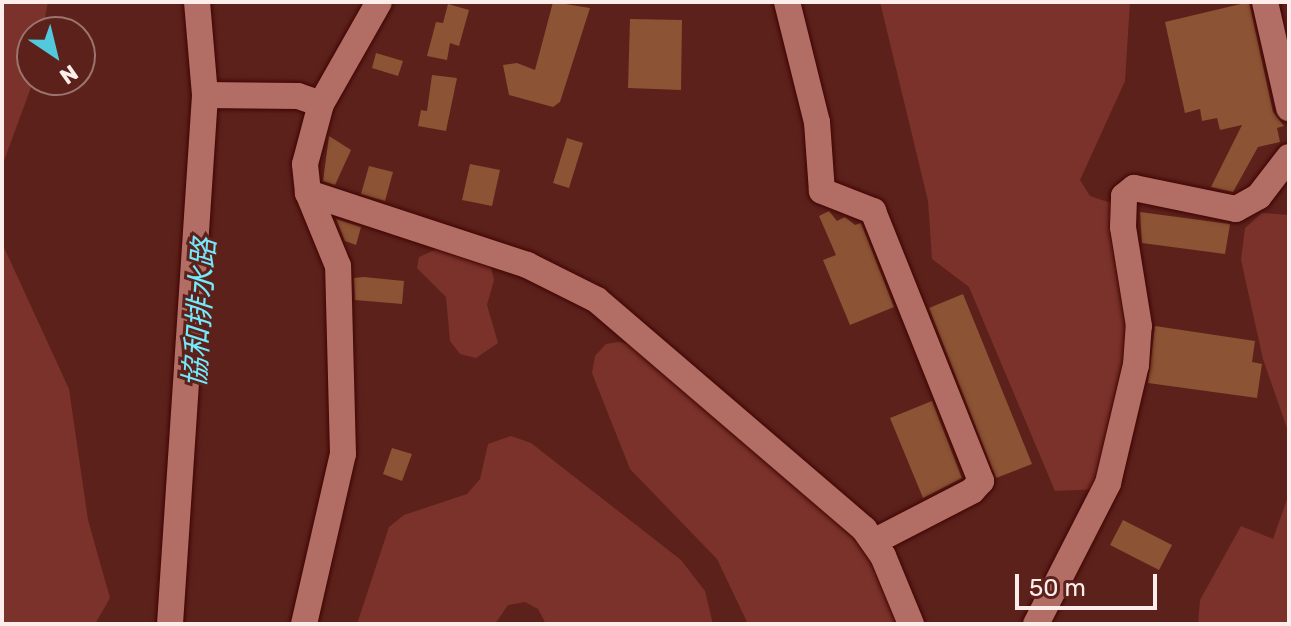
<!DOCTYPE html>
<html>
<head>
<meta charset="utf-8">
<style>
	body { margin:0 }
	#map { position:relative; width:1291px; height:626px; overflow:hidden; background:#5c211b; font-family:Rubik,"Noto Sans JP",sans-serif }
	div>[style] { position:absolute }
	[style*='--x'] { left:calc(var(--x)*1px); top:calc(var(--y)*1px); width:calc(var(--w)*1px); rotate:calc(var(--a)*1deg) }
	.green>* { inset:0; background:#7a322a }
	.building>* { inset:0; background:#8c5334 }
	.roads { filter:drop-shadow(0 0 2px #3f0403) drop-shadow(0 0 2px #3f0403) }
	.minor>* { height:26px; margin:-13px; padding:0 13px; transform-origin:13px; border-radius:13px; background:#b26e64 }
	span { translate:-50% -50%; white-space:nowrap; text-align:center; line-height:1.15; -webkit-text-stroke:6px #5c211b; paint-order:stroke }
	.water-label { font-size:30px; color:#74ebfd; font-style:italic }
	.frame { position:absolute; inset:0; border:4px solid #fdeeeb; pointer-events:none }
	.north { position:absolute; left:16px; top:16px; width:80px; height:80px; box-sizing:border-box; background:#5c211b; border:2px solid #9c736e; border-radius:50%; rotate:145deg; font-size:22px; font-weight:700; line-height:32px; text-align:center; color:#fdeeeb }
	.north::after { content:''; display:block; margin:auto; width:28px; height:36px; background:#53cadc; clip-path:polygon(50% 0,100% 100%,50% 72%,0 100%) }
	.scale { position:absolute; left:1015px; top:574px; width:142px; height:36px; box-sizing:border-box; border:4px solid #fdeeeb; border-top:0; padding-left:10px; font-size:24px; line-height:28px; white-space:nowrap; color:#fdeeeb; -webkit-text-stroke:6px #5c211b; paint-order:stroke }
</style>
</head>
<body>
<div id="map">
	<div class="green">
		<i style="clip-path:polygon(2px 2px,48px 2px,42px 32px,32px 32px,33px 82px,2px 166px)"></i>
		<i style="clip-path:polygon(880px 2px,1130px 2px,1125px 81px,1080px 180px,1090px 196px,1114px 204px,1133px 326px,1100px 489px,1055px 491px,969px 287px,932px 259px,928px 201px)"></i>
		<i style="clip-path:polygon(1262px 213px,1289px 215px,1289px 434px,1263px 359px,1241px 260px,1245px 228px)"></i>
		<i style="clip-path:polygon(2px 243px,69px 389px,88px 520px,110px 598px,95px 624px,2px 624px)"></i>
		<i style="clip-path:polygon(441px 247px,491px 267px,494px 280px,487px 305px,498px 343px,476px 358px,460px 354px,450px 341px,446px 297px,417px 268px,419px 257px)"></i>
		<i style="clip-path:polygon(620px 342px,635px 346px,859px 534px,903px 624px,748px 624px,717px 559px,630px 469px,592px 373px,595px 356px,606px 344px)"></i>
		<i style="clip-path:polygon(511px 436px,531px 443px,681px 560px,705px 591px,713px 624px,546px 624px,538px 609px,525px 602px,508px 605px,495px 624px,357px 624px,389px 527px,404px 515px,467px 494px,480px 479px,488px 444px)"></i>
		<i style="clip-path:polygon(1289px 494px,1289px 624px,1198px 624px,1200px 600px,1241px 526px,1273px 539px)"></i>
	</div>
	<div class="building">
		<i style="clip-path:polygon(553px 2px,590px 8px,560px 102px,553px 107px,509px 95px,503px 65px,517px 63px,535px 70px)"></i>
		<i style="clip-path:polygon(1249px 2px,1273px 112px,1284px 126px,1277px 128px,1280px 142px,1258px 147px,1233px 192px,1211px 187px,1242px 125px,1220px 130px,1217px 118px,1202px 121px,1200px 109px,1185px 113px,1165px 22px)"></i>
		<i style="clip-path:polygon(448px 4px,469px 10px,459px 46px,450px 43px,447px 60px,427px 56px,436px 22px,443px 23px)"></i>
		<i style="clip-path:polygon(630px 19px,682px 20px,681px 90px,628px 88px)"></i>
		<i style="clip-path:polygon(376px 53px,403px 61px,398px 76px,372px 68px)"></i>
		<i style="clip-path:polygon(432px 75px,457px 78px,446px 131px,418px 126px,421px 110px,427px 111px)"></i>
		<i style="clip-path:polygon(329px 136px,351px 150px,335px 185px,323px 181px)"></i>
		<i style="clip-path:polygon(567px 138px,583px 143px,569px 188px,553px 183px)"></i>
		<i style="clip-path:polygon(470px 164px,500px 170px,492px 206px,462px 200px)"></i>
		<i style="clip-path:polygon(369px 166px,393px 172px,385px 201px,361px 194px)"></i>
		<i style="clip-path:polygon(829px 211px,837px 221px,845px 217px,855px 225px,861px 223px,894px 307px,850px 325px,823px 260px,836px 255px,819px 216px)"></i>
		<i style="clip-path:polygon(1140px 212px,1230px 224px,1225px 254px,1142px 243px)"></i>
		<i style="clip-path:polygon(336px 219px,361px 227px,356px 245px,345px 241px)"></i>
		<i style="clip-path:polygon(364px 277px,404px 281px,402px 304px,355px 300px,354px 278px)"></i>
		<i style="clip-path:polygon(963px 294px,1032px 464px,996px 478px,929px 308px)"></i>
		<i style="clip-path:polygon(1155px 326px,1255px 341px,1252px 362px,1262px 364px,1257px 398px,1148px 383px)"></i>
		<i style="clip-path:polygon(932px 401px,962px 478px,923px 498px,890px 418px)"></i>
		<i style="clip-path:polygon(392px 448px,412px 454px,402px 481px,383px 474px)"></i>
		<i style="clip-path:polygon(1123px 520px,1172px 545px,1159px 570px,1110px 545px)"></i>
	</div>
	<div class="roads">
		<div class="minor">
			<i style="--x:787;--y:2;--w:124;--a:76"></i>
			<i style="--x:817;--y:122;--w:69;--a:85.9"></i>
			<i style="--x:822;--y:191;--w:55;--a:21.4"></i>
			<i style="--x:873;--y:211;--w:291;--a:68.2"></i>
			<i style="--x:981;--y:481;--w:13;--a:132"></i>
			<i style="--x:972;--y:491;--w:109;--a:152.7"></i>
			<i style="--x:1265;--y:2;--w:109;--a:77.2"></i>
			<i style="--x:205;--y:95;--w:93;--a:0.6"></i>
			<i style="--x:298;--y:96;--w:24;--a:19"></i>
			<i style="--x:308;--y:193;--w:231;--a:18.2"></i>
			<i style="--x:527;--y:265;--w:78;--a:26.6"></i>
			<i style="--x:597;--y:300;--w:352;--a:40.6"></i>
			<i style="--x:864;--y:529;--w:33;--a:55"></i>
			<i style="--x:883;--y:556;--w:74;--a:67.6"></i>
			<i style="--x:170;--y:624;--w:530;--a:-86.21"></i>
			<i style="--x:205;--y:95;--w:93;--a:-94.9"></i>
			<i style="--x:304;--y:624;--w:174;--a:-77.1"></i>
			<i style="--x:343;--y:454;--w:188;--a:-91.5"></i>
			<i style="--x:338;--y:266;--w:79;--a:-112.3"></i>
			<i style="--x:308;--y:193;--w:29;--a:-96"></i>
			<i style="--x:305;--y:164;--w:62;--a:-75.1"></i>
			<i style="--x:321;--y:104;--w:117;--a:-60.4"></i>
			<i style="--x:1036;--y:624;--w:158;--a:-62.9"></i>
			<i style="--x:1108;--y:483;--w:121;--a:-76.7"></i>
			<i style="--x:1136;--y:365;--w:39;--a:-86"></i>
			<i style="--x:1139;--y:326;--w:100;--a:-99.2"></i>
			<i style="--x:1123;--y:227;--w:31;--a:-88"></i>
			<i style="--x:1124;--y:196;--w:13;--a:-39"></i>
			<i style="--x:1134;--y:188;--w:104;--a:11.6"></i>
			<i style="--x:1236;--y:209;--w:26;--a:-29"></i>
			<i style="--x:1259;--y:196;--w:49;--a:-52.4"></i>
		</div>
	</div>
	<div class="water-label">
		<span style="left:200px;top:313px;rotate:-86deg">協和排水路</span>
	</div>
	<div class="frame"></div>
	<div class="north">N</div>
	<div class="scale">50 m</div>
</div>
</body>
</html>
